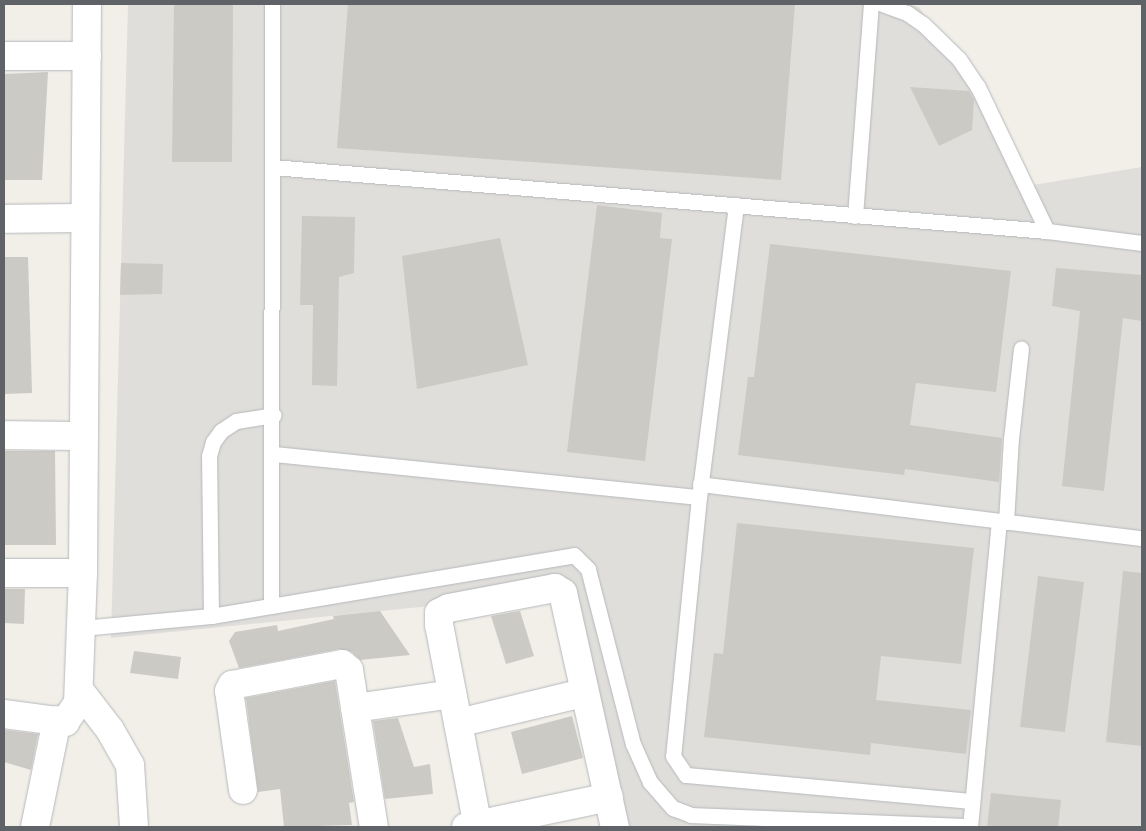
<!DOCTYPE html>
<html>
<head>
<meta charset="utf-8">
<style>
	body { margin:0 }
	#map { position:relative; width:1146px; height:831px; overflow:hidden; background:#f1efe8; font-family:Poppins,sans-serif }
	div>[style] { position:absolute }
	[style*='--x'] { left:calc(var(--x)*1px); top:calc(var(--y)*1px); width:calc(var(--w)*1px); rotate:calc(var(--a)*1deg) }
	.industrial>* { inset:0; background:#e0deda }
	.building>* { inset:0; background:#cccac5 }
	.roads { filter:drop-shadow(0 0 1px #b5b8bc) drop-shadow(0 0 1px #b5b8bc) }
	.lane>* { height:15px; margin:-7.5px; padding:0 7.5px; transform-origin:7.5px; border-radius:7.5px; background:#fff }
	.street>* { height:28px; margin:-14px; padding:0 14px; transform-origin:14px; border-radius:14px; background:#fff }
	span { translate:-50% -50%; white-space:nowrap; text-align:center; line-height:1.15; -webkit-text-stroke:4px #fff; paint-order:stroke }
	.frame { position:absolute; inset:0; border:5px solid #5f6368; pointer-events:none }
</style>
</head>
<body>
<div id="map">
	<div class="industrial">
		<i style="clip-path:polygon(128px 4px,907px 4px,919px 7px,1033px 185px,1142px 167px,1142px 827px,623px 827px,561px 593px,111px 638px)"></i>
	</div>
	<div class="building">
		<i style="clip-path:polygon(174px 4px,233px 4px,232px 162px,172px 162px)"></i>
		<i style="clip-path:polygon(348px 4px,795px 4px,781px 180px,337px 148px)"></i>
		<i style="clip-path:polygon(48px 72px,42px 180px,4px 180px,4px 74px)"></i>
		<i style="clip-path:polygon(910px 87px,969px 91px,974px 100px,972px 130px,939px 146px)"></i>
		<i style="clip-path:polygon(597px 205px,662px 213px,660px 238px,672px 239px,645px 461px,567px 452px)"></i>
		<i style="clip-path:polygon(302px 216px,355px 217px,354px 273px,339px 277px,337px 386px,312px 385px,313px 305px,300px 305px)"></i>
		<i style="clip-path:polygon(500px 238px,528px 365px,417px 389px,402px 256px)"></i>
		<i style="clip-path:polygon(770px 244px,1011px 271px,996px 392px,916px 383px,910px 425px,1002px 438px,999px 482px,905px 469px,904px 475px,738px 455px,748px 377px,754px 377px)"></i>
		<i style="clip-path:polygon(4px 257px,28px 257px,32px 393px,4px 394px)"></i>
		<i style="clip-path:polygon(121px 263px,163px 264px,162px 294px,120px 295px)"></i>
		<i style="clip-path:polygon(1056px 268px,1142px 275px,1142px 321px,1123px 318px,1104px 491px,1062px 486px,1080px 311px,1052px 306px)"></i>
		<i style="clip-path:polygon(4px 451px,55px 451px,56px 545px,4px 545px)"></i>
		<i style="clip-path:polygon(737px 523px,974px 548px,961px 664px,881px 656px,876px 700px,971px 710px,966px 754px,871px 743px,870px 755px,704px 737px,714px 653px,723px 654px)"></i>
		<i style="clip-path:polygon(1123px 571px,1142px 573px,1142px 746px,1106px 742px)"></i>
		<i style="clip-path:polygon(1038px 576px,1084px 582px,1065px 732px,1020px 727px)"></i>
		<i style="clip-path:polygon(4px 589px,25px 589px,24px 624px,4px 623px)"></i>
		<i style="clip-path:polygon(380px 611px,410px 655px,360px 660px,352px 652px,339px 649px,239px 668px,229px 641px,235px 632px,277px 625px,278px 631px,334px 619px,333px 616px)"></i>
		<i style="clip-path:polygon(520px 611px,534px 656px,506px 664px,491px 616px)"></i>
		<i style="clip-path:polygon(134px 651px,181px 657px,178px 679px,130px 673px)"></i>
		<i style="clip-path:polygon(335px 681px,354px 802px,349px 803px,352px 825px,284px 827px,280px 789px,258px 792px,246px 698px)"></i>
		<i style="clip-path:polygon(572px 716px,583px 758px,522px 774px,511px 732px)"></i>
		<i style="clip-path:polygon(398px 718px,414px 767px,430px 764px,433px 794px,385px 799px,373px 721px)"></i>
		<i style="clip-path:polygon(4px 730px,38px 734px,31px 770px,4px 762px)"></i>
		<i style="clip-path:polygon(991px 793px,1061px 800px,1058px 827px,987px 827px)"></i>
	</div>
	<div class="roads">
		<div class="lane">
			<i style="--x:882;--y:4;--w:27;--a:20"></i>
			<i style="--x:907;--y:13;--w:19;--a:35"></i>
			<i style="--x:923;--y:24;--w:50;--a:44.2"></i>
			<i style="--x:959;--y:59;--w:34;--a:56"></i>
			<i style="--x:978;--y:87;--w:160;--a:64.4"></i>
			<i style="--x:272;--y:167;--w:778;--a:4.72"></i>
			<i style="--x:1047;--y:231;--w:96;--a:7.2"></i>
			<i style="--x:736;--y:205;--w:294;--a:97.2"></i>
			<i style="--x:699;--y:497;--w:260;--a:95.7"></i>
			<i style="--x:673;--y:756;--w:23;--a:56"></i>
			<i style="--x:686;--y:775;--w:287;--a:5.2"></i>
			<i style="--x:855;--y:216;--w:213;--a:-85.7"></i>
			<i style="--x:274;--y:454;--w:427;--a:5.8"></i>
			<i style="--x:700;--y:484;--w:445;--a:7"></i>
			<i style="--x:1006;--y:522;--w:83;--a:-86.6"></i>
			<i style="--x:1011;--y:439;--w:91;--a:-83.7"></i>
			<i style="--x:271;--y:606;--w:602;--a:-89.9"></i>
			<i style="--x:211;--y:616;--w:160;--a:-90.7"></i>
			<i style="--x:209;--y:456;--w:15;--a:-74"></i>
			<i style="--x:213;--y:442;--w:14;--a:-54"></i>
			<i style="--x:221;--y:431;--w:18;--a:-34"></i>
			<i style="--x:236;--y:421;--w:38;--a:-9"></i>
			<i style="--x:81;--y:628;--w:131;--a:-5.3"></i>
			<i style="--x:211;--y:616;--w:368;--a:-9.5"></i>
			<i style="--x:574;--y:555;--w:20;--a:45"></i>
			<i style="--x:588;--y:569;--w:181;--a:75.6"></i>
			<i style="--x:633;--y:744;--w:42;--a:65.9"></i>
			<i style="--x:650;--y:782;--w:35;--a:49"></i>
			<i style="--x:673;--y:808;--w:19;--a:21"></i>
			<i style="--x:691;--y:815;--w:279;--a:2.3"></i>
			<i style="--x:970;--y:827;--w:307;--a:-84.6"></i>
		</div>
		<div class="street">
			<i style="--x:4;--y:56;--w:83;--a:0"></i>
			<i style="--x:4;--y:219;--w:81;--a:-0.7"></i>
			<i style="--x:4;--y:435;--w:80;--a:0.7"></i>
			<i style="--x:4;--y:573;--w:79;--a:0"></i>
			<i style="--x:80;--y:691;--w:49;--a:52.4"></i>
			<i style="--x:110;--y:730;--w:40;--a:60.3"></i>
			<i style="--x:130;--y:765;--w:62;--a:86.3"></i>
			<i style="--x:355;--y:708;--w:98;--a:-8.2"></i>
			<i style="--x:4;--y:714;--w:62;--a:7.5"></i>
			<i style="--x:65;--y:722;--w:23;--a:-56"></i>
			<i style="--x:78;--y:703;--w:130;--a:-87.8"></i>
			<i style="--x:83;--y:573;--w:569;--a:-89.6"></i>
			<i style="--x:458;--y:723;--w:129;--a:-13.5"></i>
			<i style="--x:243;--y:790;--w:100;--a:-98"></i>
			<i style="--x:229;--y:691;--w:7;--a:-63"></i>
			<i style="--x:232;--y:685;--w:112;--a:-10.8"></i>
			<i style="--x:342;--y:664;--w:9;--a:41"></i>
			<i style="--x:349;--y:670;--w:159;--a:81"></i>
			<i style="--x:35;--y:827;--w:109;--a:-78.4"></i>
			<i style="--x:466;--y:827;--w:146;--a:-11.8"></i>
			<i style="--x:478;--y:827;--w:206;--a:-100.9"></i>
			<i style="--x:439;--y:625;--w:12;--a:-90"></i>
			<i style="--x:439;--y:613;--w:11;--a:-27"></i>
			<i style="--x:449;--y:608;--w:108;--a:-10.7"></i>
			<i style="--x:555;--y:588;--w:9;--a:32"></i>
			<i style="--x:563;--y:593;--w:240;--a:77.5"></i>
		</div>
	</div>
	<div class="frame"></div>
</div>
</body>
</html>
